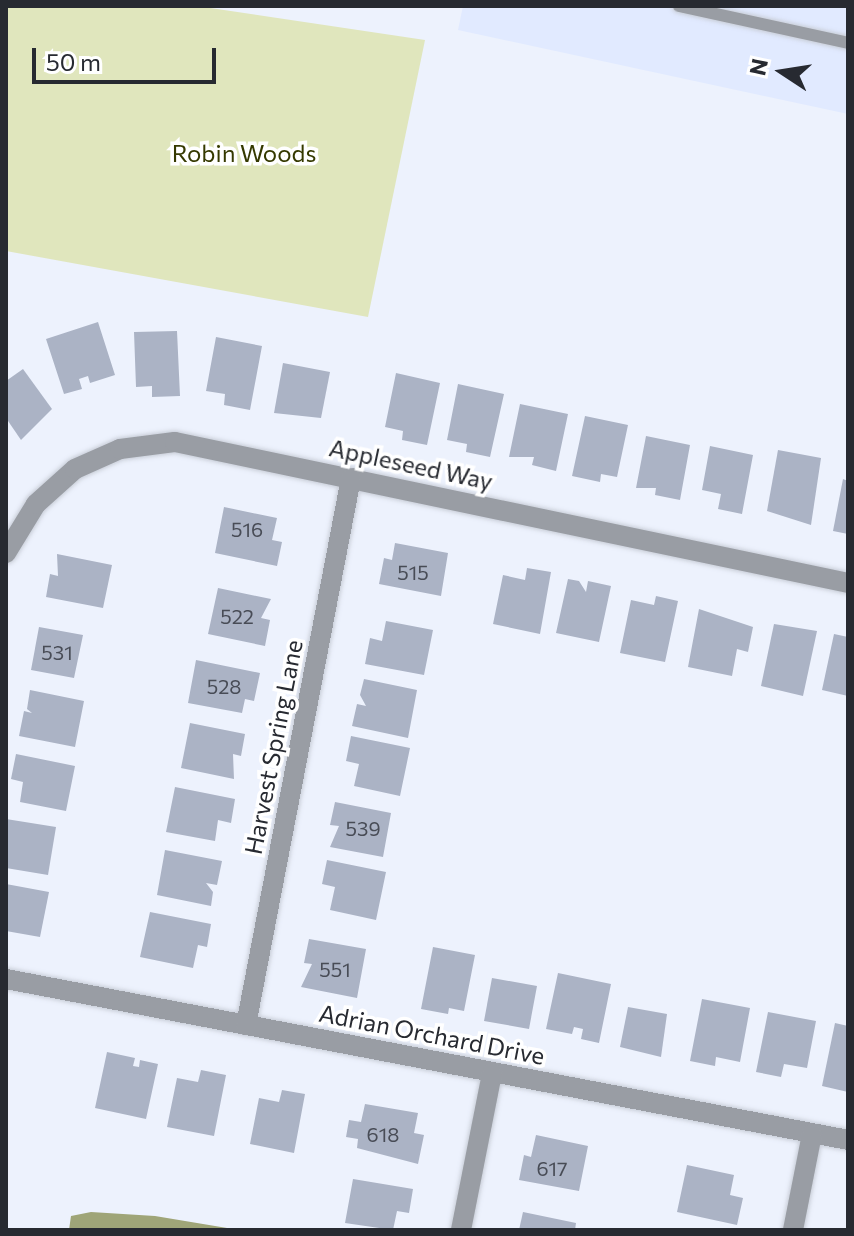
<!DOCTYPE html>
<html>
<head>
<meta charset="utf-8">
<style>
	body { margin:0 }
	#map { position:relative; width:854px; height:1236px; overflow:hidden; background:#edf2fd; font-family:Commissioner,sans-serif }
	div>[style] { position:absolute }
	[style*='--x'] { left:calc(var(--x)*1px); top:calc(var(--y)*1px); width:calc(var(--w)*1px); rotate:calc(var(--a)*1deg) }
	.built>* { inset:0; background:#e1eaff }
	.green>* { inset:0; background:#e0e6bd }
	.water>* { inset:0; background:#9fa578 }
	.building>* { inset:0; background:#abb3c5 }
	.roads { filter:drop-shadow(0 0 2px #c9ced8) drop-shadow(0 0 2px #c9ced8) }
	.service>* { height:12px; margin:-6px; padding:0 6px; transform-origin:6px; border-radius:6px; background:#999da4 }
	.minor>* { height:20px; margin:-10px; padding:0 10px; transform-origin:10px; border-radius:10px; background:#999da4 }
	span { translate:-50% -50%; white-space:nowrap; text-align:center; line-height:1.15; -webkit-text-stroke:7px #fff; paint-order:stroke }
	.number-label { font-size:20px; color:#484c56 }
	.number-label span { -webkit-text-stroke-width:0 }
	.park-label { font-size:24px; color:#353900 }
	.street-label { font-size:24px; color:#272a31 }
	.frame { position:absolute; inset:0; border:8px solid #272a31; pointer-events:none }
	.north { position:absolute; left:742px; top:32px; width:80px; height:80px; -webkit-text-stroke:6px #fff; paint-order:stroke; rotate:282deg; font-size:22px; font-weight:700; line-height:32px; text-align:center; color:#272a31 }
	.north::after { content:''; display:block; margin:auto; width:28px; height:36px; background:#272a31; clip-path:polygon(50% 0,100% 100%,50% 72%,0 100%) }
	.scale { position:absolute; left:32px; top:48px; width:184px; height:36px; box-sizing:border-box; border:4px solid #272a31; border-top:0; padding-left:10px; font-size:24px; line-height:28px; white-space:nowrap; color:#272a31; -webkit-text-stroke:6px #fff; paint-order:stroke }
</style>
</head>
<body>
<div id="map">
	<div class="built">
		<i style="clip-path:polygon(463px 6px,848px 6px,848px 114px,458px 30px)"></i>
	</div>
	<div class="green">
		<i style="clip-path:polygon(6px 6px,197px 6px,425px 40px,368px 317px,6px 251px)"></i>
	</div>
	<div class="water">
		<i style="clip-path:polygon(91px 1212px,155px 1216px,239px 1230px,69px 1230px,71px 1216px)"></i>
	</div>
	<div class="building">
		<i style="clip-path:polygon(98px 322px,115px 375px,90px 383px,88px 376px,79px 379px,82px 389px,64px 394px,46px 339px)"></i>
		<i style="clip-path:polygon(177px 331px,180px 396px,152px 397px,152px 386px,136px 387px,134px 332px)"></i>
		<i style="clip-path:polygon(216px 337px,262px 346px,250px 410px,224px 405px,225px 394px,206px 391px)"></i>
		<i style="clip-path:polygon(283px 363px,330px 372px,321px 418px,274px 413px)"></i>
		<i style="clip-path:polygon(23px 369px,52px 409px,21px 440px,6px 418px,6px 381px)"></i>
		<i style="clip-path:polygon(396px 373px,440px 383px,427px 445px,402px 440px,403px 431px,385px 427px)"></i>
		<i style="clip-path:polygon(458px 384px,504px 394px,490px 457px,466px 452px,467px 444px,447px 440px)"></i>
		<i style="clip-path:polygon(520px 404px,568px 414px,556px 471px,532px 465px,534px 457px,509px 457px)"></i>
		<i style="clip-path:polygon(585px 416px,628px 425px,617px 477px,601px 474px,600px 482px,572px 476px)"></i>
		<i style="clip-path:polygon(646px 436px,690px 445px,680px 500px,655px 495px,656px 488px,636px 488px)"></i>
		<i style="clip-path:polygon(710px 446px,753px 455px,742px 514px,718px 509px,721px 494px,702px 490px)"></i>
		<i style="clip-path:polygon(778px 450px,821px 458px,811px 525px,767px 511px)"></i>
		<i style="clip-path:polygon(843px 479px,848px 481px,848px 534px,833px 531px)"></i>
		<i style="clip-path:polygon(224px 507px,277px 518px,272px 540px,282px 542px,277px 566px,215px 553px)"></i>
		<i style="clip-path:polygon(395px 543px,448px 553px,441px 596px,379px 584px,384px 558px,392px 560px)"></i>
		<i style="clip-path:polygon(57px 554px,112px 565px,103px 608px,46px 597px,50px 574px,58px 576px)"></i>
		<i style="clip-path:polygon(527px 568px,551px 572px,540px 634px,493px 624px,503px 575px,525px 580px)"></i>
		<i style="clip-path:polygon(568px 579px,579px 581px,586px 592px,588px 581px,611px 586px,599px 642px,556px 633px)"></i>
		<i style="clip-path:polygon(218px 588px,271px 599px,261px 618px,270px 620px,265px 646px,208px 634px)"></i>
		<i style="clip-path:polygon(656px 596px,678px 601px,665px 662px,620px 653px,631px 600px,654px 605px)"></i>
		<i style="clip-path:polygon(699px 609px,753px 627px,748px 652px,737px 649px,732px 676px,688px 667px)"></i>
		<i style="clip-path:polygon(386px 621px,433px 630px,424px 675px,365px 664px,370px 638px,382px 641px)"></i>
		<i style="clip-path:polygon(774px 624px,817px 631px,803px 696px,761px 686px)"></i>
		<i style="clip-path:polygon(39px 627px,83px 635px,74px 678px,31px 670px)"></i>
		<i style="clip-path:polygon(834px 634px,848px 637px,848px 696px,822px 690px)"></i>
		<i style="clip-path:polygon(196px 660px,260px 673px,254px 701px,245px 699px,242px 713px,188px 703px)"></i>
		<i style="clip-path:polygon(364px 679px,417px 690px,408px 738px,352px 726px,357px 704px,366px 706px,360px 695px)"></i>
		<i style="clip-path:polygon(30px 690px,84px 701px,75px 747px,19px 736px,24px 711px,32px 713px,27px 709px)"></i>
		<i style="clip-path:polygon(190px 723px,245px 734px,241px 756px,233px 754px,234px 779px,181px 768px)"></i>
		<i style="clip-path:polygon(351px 736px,410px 748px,400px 796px,354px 786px,359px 764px,346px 761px)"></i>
		<i style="clip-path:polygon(16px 754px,75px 766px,66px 811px,20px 802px,23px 782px,11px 779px)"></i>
		<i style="clip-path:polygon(175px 787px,235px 799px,231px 823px,218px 820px,215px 841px,166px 832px)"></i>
		<i style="clip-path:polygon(335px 802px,391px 813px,383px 857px,330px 847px,339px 826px,330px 825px)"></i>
		<i style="clip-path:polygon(6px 819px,56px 827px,48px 875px,6px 868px)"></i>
		<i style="clip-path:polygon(165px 850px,222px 861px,217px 885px,206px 883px,213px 892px,211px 906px,157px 895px)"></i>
		<i style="clip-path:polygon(327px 860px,386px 872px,376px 920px,330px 910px,335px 887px,322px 884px)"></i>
		<i style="clip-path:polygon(6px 884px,49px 892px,40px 937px,6px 931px)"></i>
		<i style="clip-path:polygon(150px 912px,211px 924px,207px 947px,198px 945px,193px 968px,140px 957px)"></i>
		<i style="clip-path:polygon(309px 939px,366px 949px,357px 998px,301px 987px,312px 964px,304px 963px)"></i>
		<i style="clip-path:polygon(433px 947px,475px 955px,464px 1011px,449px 1008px,448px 1014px,421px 1009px)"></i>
		<i style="clip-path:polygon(558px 973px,611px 984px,599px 1043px,581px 1039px,583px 1029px,574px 1027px,572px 1034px,546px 1029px)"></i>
		<i style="clip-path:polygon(492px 978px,537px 986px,529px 1029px,484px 1021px)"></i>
		<i style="clip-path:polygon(702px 999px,750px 1008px,740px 1062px,716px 1057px,715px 1066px,690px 1061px)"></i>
		<i style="clip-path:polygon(628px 1007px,667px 1014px,661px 1057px,620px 1047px)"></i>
		<i style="clip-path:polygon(768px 1012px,816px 1021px,807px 1068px,784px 1064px,781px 1077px,756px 1072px)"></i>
		<i style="clip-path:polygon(835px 1023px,848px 1026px,848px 1092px,822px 1086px)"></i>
		<i style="clip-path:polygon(107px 1052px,135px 1058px,133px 1066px,139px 1067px,140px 1060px,158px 1064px,146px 1119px,95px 1108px)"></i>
		<i style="clip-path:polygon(201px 1070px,226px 1075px,214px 1136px,167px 1127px,177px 1078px,198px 1082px)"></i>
		<i style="clip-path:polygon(282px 1090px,305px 1094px,294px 1153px,250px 1144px,259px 1098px,279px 1102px)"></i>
		<i style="clip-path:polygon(365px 1104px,418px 1113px,414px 1133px,424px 1135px,418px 1164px,357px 1148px,358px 1139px,346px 1137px,349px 1120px,361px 1122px)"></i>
		<i style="clip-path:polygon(536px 1135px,588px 1146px,579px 1191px,519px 1180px,524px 1155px,531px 1157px)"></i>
		<i style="clip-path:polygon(687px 1165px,734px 1175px,730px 1195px,743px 1198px,737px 1225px,677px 1212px)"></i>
		<i style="clip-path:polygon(353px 1179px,413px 1189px,409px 1213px,397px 1211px,393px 1230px,345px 1223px)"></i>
		<i style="clip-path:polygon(523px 1212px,576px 1223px,575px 1230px,519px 1230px)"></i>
	</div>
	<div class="roads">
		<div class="service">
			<i style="--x:679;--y:6;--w:173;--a:12.3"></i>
		</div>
		<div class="minor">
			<i style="--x:6;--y:553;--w:57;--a:-58.5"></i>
			<i style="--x:36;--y:504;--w:52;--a:-41.9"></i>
			<i style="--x:75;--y:469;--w:49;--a:-24"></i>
			<i style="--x:120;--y:449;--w:55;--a:-7.3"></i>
			<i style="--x:175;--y:442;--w:688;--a:11.83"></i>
			<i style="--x:6;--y:979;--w:857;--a:10.82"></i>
			<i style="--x:246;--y:1025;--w:557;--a:-79.13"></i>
			<i style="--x:461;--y:1230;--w:160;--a:-78.8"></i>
			<i style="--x:793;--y:1230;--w:98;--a:-78.8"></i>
		</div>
	</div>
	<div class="number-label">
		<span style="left:247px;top:529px">516</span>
		<span style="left:413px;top:572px">515</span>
		<span style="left:237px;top:616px">522</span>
		<span style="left:57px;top:652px">531</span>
		<span style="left:224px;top:686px">528</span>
		<span style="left:363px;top:828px">539</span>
		<span style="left:335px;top:969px">551</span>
		<span style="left:383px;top:1134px">618</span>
		<span style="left:552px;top:1168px">617</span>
	</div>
	<div class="park-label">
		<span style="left:244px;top:153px">Robin Woods</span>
	</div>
	<div class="street-label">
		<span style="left:411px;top:464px;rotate:12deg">Appleseed Way</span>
		<span style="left:273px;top:747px;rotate:-79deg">Harvest Spring Lane</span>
		<span style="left:432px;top:1034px;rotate:11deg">Adrian Orchard Drive</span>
	</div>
	<div class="frame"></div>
	<div class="north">N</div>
	<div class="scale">50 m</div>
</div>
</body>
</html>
